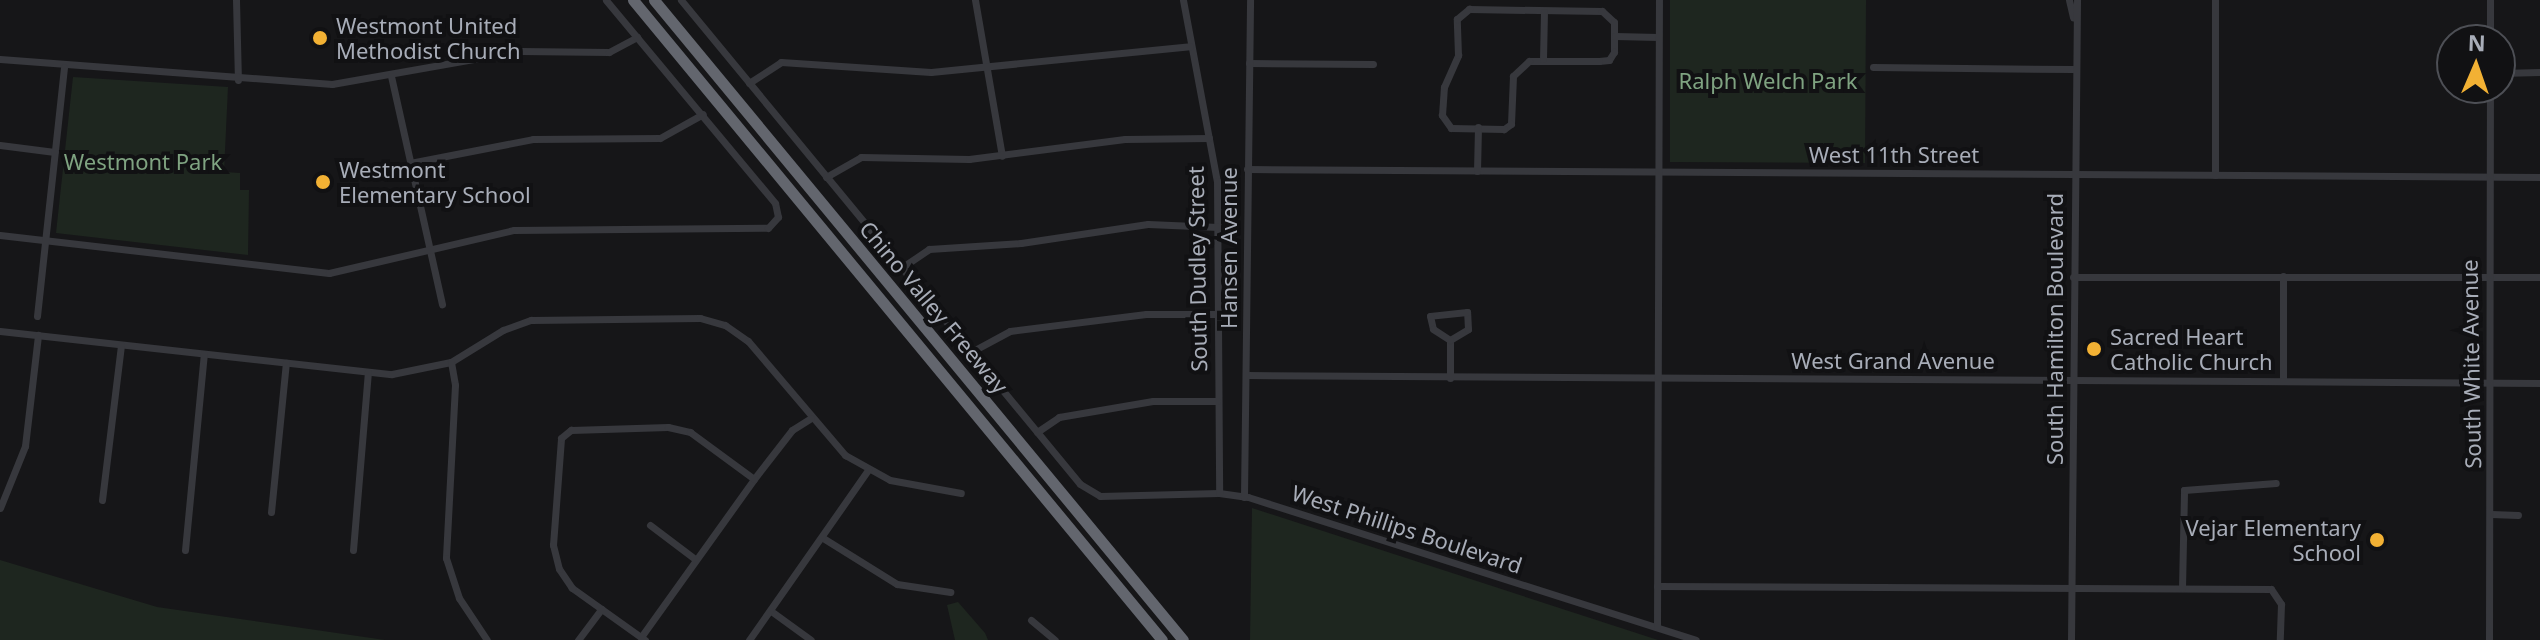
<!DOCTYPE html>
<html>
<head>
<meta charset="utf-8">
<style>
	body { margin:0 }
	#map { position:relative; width:2540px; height:640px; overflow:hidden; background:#161618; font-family:"Noto Sans",sans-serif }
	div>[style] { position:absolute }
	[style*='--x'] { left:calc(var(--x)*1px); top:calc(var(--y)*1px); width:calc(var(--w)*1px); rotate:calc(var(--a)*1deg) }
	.green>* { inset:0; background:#1e261f }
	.minor>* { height:7px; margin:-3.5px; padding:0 3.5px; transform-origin:3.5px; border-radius:3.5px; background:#37383d }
	.highway>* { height:11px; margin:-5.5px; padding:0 5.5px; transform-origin:5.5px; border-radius:5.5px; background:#63666e }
	.dots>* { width:22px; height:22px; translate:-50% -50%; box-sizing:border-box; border:4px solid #111113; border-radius:50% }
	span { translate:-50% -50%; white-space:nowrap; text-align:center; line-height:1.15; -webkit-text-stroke:8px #111113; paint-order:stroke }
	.poi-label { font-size:22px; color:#a8adb8 }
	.left { translate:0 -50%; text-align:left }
	.right { translate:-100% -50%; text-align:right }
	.park-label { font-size:22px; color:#7fa381 }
	.street-label { font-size:22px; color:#a8adb8 }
	.north { position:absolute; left:2436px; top:24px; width:80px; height:80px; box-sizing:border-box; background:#111113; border:2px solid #4d4f55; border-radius:50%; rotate:2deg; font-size:22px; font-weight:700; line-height:32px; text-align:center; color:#a8adb8 }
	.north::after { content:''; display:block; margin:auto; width:28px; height:36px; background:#f2b134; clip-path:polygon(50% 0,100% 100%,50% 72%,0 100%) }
</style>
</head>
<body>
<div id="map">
	<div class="green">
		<i style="clip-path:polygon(1670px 0,1866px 0,1865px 163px,1670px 162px)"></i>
		<i style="clip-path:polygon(73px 77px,228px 87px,224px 172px,240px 173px,240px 190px,249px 190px,248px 255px,56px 233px)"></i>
		<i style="clip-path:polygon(1252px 508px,1658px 640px,1250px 640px)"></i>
		<i style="clip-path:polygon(0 560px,157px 607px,385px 640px,0 640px)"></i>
		<i style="clip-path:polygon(958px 602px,985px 633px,988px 640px,955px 640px,947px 605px)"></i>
	</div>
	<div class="minor">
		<i style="--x:236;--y:0;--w:80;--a:88.6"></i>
		<i style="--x:681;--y:0;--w:627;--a:50.5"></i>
		<i style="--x:1080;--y:484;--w:23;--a:31"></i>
		<i style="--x:1100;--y:496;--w:119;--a:-1.4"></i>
		<i style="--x:1219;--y:493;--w:29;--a:8"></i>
		<i style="--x:1248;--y:497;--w:470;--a:17.7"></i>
		<i style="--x:975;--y:0;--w:158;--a:80.2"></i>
		<i style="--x:1183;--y:0;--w:184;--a:79.4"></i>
		<i style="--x:1217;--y:181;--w:312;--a:89.6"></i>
		<i style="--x:2069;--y:0;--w:18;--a:77"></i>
		<i style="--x:2215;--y:0;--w:175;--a:90"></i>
		<i style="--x:2490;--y:0;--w:40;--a:90"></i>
		<i style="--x:1469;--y:9;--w:133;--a:0.9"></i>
		<i style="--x:1602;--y:11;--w:16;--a:43"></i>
		<i style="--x:1614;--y:22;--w:30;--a:90"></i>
		<i style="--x:1614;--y:52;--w:9;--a:122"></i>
		<i style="--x:1609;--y:60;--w:10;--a:174"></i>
		<i style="--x:1599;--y:61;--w:70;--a:180"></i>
		<i style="--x:1529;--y:61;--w:22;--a:137"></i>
		<i style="--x:1513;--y:76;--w:48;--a:92.4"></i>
		<i style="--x:1511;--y:124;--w:9;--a:144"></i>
		<i style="--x:1504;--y:129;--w:53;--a:-178.9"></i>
		<i style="--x:1451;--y:128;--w:16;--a:-125"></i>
		<i style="--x:1442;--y:115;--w:28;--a:-86"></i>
		<i style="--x:1444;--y:87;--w:35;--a:-66"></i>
		<i style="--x:1458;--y:55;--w:36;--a:-92"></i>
		<i style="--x:1457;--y:19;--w:16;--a:-40"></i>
		<i style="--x:1615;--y:36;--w:43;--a:1.3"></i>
		<i style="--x:0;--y:59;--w:333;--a:4.3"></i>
		<i style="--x:332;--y:84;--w:191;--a:-10"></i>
		<i style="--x:520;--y:51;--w:89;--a:0.6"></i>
		<i style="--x:609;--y:52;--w:32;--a:-28"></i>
		<i style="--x:1543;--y:59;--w:47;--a:-88.8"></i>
		<i style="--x:1249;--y:63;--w:124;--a:0.5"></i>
		<i style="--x:1873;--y:67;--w:200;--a:0.6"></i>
		<i style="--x:2500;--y:73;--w:40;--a:-1.4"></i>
		<i style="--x:391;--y:76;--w:234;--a:77.4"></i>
		<i style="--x:749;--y:83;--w:38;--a:-33"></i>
		<i style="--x:781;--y:62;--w:150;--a:3.8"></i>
		<i style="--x:931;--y:72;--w:260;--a:-5.7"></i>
		<i style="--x:0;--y:145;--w:55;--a:7.3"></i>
		<i style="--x:410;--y:163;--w:125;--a:-11"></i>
		<i style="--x:533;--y:139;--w:127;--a:-0.5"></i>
		<i style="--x:660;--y:138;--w:49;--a:-29.2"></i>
		<i style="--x:1247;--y:169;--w:1293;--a:0.35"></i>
		<i style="--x:1477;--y:171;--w:44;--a:-88.7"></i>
		<i style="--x:826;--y:177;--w:40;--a:-29.7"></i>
		<i style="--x:861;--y:157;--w:108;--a:1.1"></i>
		<i style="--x:969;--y:159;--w:157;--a:-7.3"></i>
		<i style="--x:1125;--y:139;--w:84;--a:-0.7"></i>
		<i style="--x:0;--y:235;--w:331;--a:6.6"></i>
		<i style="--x:329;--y:273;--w:190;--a:-13.1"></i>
		<i style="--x:514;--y:230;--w:254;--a:-0.5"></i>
		<i style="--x:768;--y:228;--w:15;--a:-48"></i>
		<i style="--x:778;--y:217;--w:14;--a:-102"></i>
		<i style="--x:775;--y:203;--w:264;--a:-129.8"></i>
		<i style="--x:901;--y:268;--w:34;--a:-34"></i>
		<i style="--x:929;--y:249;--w:92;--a:-3.7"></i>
		<i style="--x:1021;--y:243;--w:128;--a:-8.5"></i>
		<i style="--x:1148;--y:224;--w:70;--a:2.5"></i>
		<i style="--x:2283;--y:276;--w:105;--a:90"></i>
		<i style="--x:2073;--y:277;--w:467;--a:0"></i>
		<i style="--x:37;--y:316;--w:250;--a:-83.8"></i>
		<i style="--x:0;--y:331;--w:394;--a:6.3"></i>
		<i style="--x:392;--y:374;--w:60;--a:-11.5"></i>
		<i style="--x:451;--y:362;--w:61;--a:-31.6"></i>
		<i style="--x:503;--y:330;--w:30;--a:-20"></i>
		<i style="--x:531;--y:320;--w:169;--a:-0.7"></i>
		<i style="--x:700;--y:318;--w:26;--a:16"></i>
		<i style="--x:725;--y:325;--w:28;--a:35"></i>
		<i style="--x:748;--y:341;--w:150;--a:49.6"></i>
		<i style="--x:845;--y:455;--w:51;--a:29.1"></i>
		<i style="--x:890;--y:480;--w:72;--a:10.4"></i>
		<i style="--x:971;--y:352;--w:44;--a:-28.3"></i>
		<i style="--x:1010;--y:331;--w:137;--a:-7.1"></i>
		<i style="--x:1146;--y:314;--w:71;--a:0"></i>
		<i style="--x:451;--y:362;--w:23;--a:80"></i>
		<i style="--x:455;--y:385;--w:173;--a:93"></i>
		<i style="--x:446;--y:558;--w:42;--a:72"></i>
		<i style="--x:459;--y:598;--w:50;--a:56.3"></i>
		<i style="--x:1247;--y:375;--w:1293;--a:0.35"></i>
		<i style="--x:1450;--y:378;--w:38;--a:-90"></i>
		<i style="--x:1450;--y:340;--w:21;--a:-31"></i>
		<i style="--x:1468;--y:329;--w:17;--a:-93"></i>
		<i style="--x:1467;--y:312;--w:37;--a:174"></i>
		<i style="--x:1430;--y:316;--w:13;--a:77"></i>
		<i style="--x:1433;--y:329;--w:20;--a:33"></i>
		<i style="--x:1037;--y:432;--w:27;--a:-34"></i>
		<i style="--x:1059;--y:417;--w:95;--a:-9.7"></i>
		<i style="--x:1153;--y:401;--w:64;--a:0"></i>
		<i style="--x:1244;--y:497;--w:497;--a:-89.3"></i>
		<i style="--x:102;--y:500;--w:156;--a:-83"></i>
		<i style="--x:0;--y:508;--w:67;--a:-68"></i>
		<i style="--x:25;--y:446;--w:112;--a:-83.3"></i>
		<i style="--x:271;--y:512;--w:150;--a:-84.3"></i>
		<i style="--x:2491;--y:514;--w:27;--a:2"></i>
		<i style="--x:650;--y:525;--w:56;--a:37.1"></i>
		<i style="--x:823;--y:538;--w:87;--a:31.9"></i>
		<i style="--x:897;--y:584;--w:54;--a:8.6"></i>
		<i style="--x:185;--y:550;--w:197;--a:-84.5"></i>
		<i style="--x:353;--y:550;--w:178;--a:-85.2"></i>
		<i style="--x:1657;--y:586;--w:614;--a:0.28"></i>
		<i style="--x:2271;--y:589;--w:18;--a:56"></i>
		<i style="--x:2281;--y:604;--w:36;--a:92"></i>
		<i style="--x:2182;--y:588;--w:98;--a:-88.8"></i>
		<i style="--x:2184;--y:490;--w:92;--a:-4.4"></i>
		<i style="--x:771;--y:611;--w:49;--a:35.9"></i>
		<i style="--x:1031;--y:620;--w:31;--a:40"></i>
		<i style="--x:1657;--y:627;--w:627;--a:-89.82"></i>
		<i style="--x:641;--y:637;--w:194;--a:-54.4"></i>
		<i style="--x:754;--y:479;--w:62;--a:-52.2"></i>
		<i style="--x:792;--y:430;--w:22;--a:-32"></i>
		<i style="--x:578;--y:640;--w:39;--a:-53"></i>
		<i style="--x:645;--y:640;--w:90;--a:-144.5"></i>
		<i style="--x:572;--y:588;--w:23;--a:-124"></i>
		<i style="--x:559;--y:569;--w:25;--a:-104"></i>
		<i style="--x:553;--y:545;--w:107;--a:-85.7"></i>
		<i style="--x:561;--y:438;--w:13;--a:-39"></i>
		<i style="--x:571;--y:430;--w:97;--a:-1.8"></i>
		<i style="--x:668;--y:427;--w:23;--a:13"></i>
		<i style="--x:690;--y:432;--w:79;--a:36.3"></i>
		<i style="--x:749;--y:640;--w:208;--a:-55"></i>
		<i style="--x:2071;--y:640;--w:640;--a:-89.46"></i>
		<i style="--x:2489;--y:640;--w:552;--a:-89.9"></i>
	</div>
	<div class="highway">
		<i style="--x:633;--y:0;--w:830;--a:50.42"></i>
		<i style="--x:654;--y:0;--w:830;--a:50.42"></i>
	</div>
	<div class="dots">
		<i style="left:320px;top:38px;background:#f2b134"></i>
		<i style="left:323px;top:182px;background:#f2b134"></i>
		<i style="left:2094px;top:349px;background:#f2b134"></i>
		<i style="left:2377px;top:540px;background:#f2b134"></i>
	</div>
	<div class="poi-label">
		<span class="left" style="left:336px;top:38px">Westmont United<br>Methodist Church</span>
		<span class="left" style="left:339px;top:182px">Westmont<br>Elementary School</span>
		<span class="left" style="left:2110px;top:349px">Sacred Heart<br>Catholic Church</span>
		<span class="right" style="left:2361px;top:540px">Vejar Elementary<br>School</span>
	</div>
	<div class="park-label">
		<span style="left:1768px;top:81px">Ralph Welch Park</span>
		<span style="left:143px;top:162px">Westmont Park</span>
	</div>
	<div class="street-label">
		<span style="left:1894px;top:155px">West 11th Street</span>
		<span style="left:1229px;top:248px;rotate:-90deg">Hansen Avenue</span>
		<span style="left:1197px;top:269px;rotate:-91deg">South Dudley Street</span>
		<span style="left:934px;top:307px;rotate:50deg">Chino Valley Freeway</span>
		<span style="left:2055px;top:329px;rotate:-90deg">South Hamilton Boulevard</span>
		<span style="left:1893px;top:361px">West Grand Avenue</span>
		<span style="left:2471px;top:364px;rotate:-91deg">South White Avenue</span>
		<span style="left:1407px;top:529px;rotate:18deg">West Phillips Boulevard</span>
	</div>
	<div class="north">N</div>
</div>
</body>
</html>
